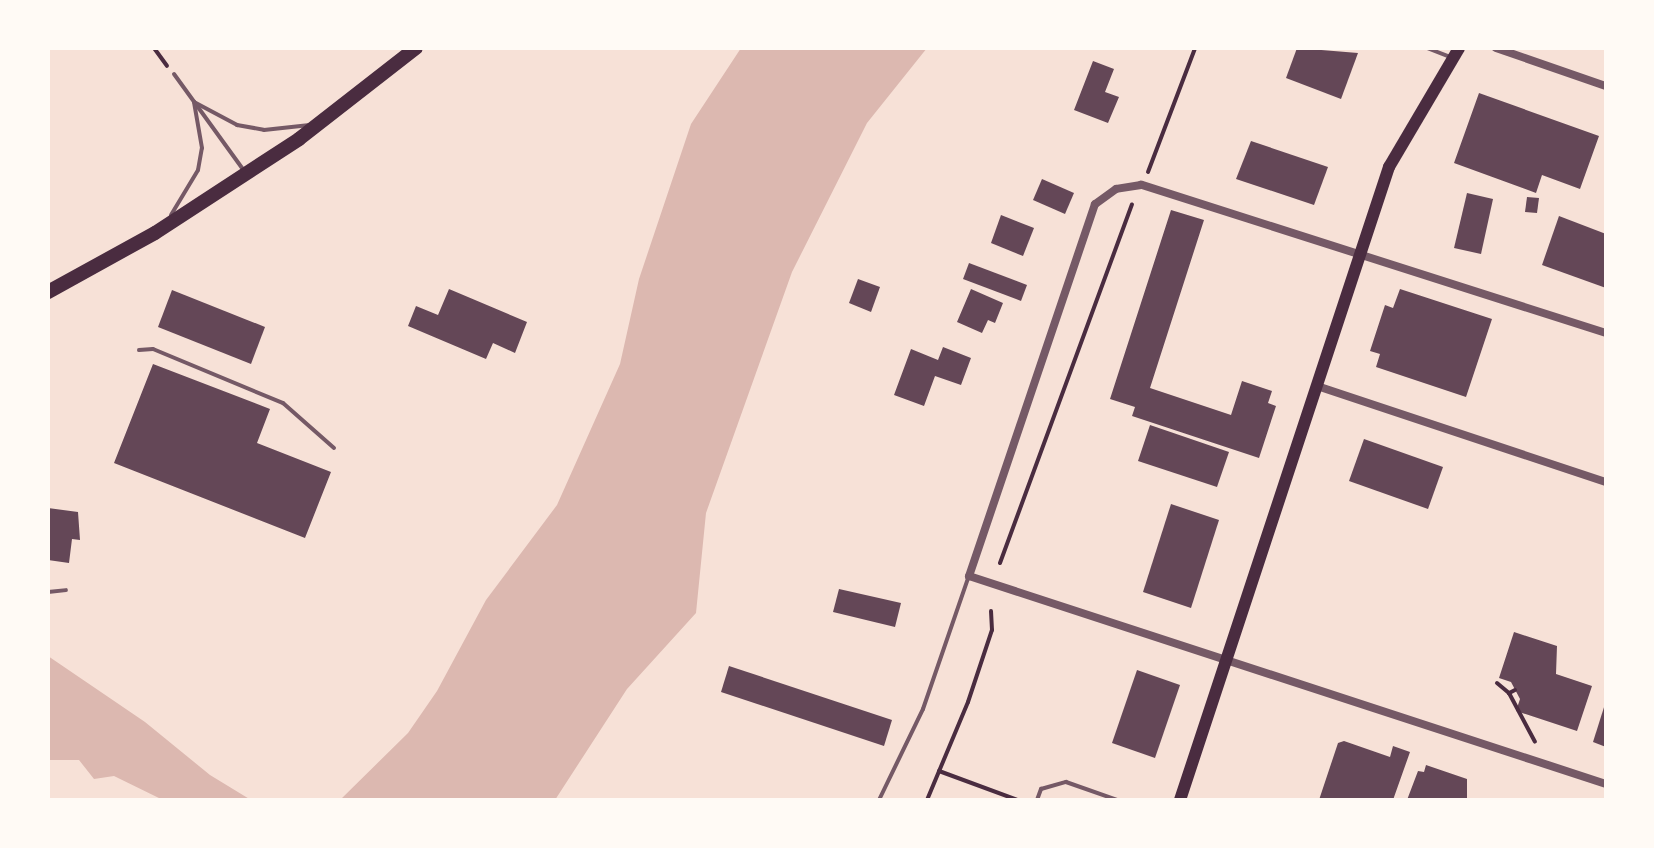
<!DOCTYPE html>
<html>
<head>
<meta charset="utf-8">
<style>
	body { margin:0 }
	#map { position:relative; width:1654px; height:848px; overflow:hidden; background:#f7e1d7; font-family:"Sofia Sans Condensed",sans-serif }
	div>[style] { position:absolute }
	[style*='--x'] { left:calc(var(--x)*1px); top:calc(var(--y)*1px); width:calc(var(--w)*1px); rotate:calc(var(--a)*1deg) }
	.water>* { inset:0; background:#dcb8b0 }
	.building>* { inset:0; background:#644757 }
	.path>* { height:4px; margin:-2px; padding:0 2px; transform-origin:2px; border-radius:2px; background:#4a2c40 }
	.service>* { height:4px; margin:-2px; padding:0 2px; transform-origin:2px; border-radius:2px; background:#755966 }
	.minor>* { height:8px; margin:-4px; padding:0 4px; transform-origin:4px; border-radius:4px; background:#755966 }
	.secondary>* { height:12px; margin:-6px; padding:0 6px; transform-origin:6px; border-radius:6px; background:#4a2c40 }
	.primary>* { height:14px; margin:-7px; padding:0 7px; transform-origin:7px; border-radius:7px; background:#4a2c40 }
	span { translate:-50% -50%; white-space:nowrap; text-align:center; line-height:1.15; -webkit-text-stroke:6px #fffaf5; paint-order:stroke }
	.frame { position:absolute; inset:0; border:50px solid #fffaf5; pointer-events:none }
</style>
</head>
<body>
<div id="map">
	<div class="water">
		<i style="clip-path:polygon(741px 48px,927px 48px,867px 123px,792px 272px,706px 513px,696px 613px,627px 689px,555px 800px,340px 800px,408px 733px,437px 691px,486px 600px,557px 505px,620px 364px,639px 279px,691px 124px)"></i>
		<i style="clip-path:polygon(48px 656px,145px 722px,210px 775px,251px 800px,163px 800px,114px 776px,94px 779px,79px 760px,48px 760px)"></i>
	</div>
	<div class="building">
		<i style="clip-path:polygon(1297px 48px,1358px 53px,1341px 99px,1286px 78px)"></i>
		<i style="clip-path:polygon(1093px 61px,1114px 69px,1105px 92px,1119px 97px,1108px 123px,1074px 110px)"></i>
		<i style="clip-path:polygon(1479px 93px,1599px 136px,1580px 189px,1542px 175px,1536px 193px,1454px 163px)"></i>
		<i style="clip-path:polygon(1251px 141px,1328px 167px,1314px 205px,1236px 179px)"></i>
		<i style="clip-path:polygon(1042px 179px,1074px 193px,1065px 214px,1033px 200px)"></i>
		<i style="clip-path:polygon(1467px 193px,1493px 199px,1481px 254px,1454px 248px)"></i>
		<i style="clip-path:polygon(1527px 197px,1539px 198px,1537px 213px,1525px 212px)"></i>
		<i style="clip-path:polygon(1171px 210px,1204px 220px,1150px 388px,1231px 415px,1242px 381px,1272px 391px,1268px 403px,1276px 406px,1259px 458px,1132px 416px,1135px 407px,1110px 399px)"></i>
		<i style="clip-path:polygon(1001px 215px,1034px 228px,1023px 256px,991px 243px)"></i>
		<i style="clip-path:polygon(1559px 216px,1606px 234px,1606px 288px,1542px 265px)"></i>
		<i style="clip-path:polygon(969px 263px,1027px 285px,1021px 301px,963px 279px)"></i>
		<i style="clip-path:polygon(858px 279px,880px 287px,871px 312px,849px 303px)"></i>
		<i style="clip-path:polygon(449px 289px,527px 322px,515px 353px,493px 343px,486px 359px,408px 326px,416px 306px,438px 315px)"></i>
		<i style="clip-path:polygon(971px 289px,1003px 303px,995px 323px,988px 320px,982px 333px,957px 322px)"></i>
		<i style="clip-path:polygon(1400px 289px,1492px 319px,1466px 397px,1376px 367px,1380px 354px,1370px 351px,1385px 305px,1393px 308px)"></i>
		<i style="clip-path:polygon(172px 290px,265px 327px,251px 364px,158px 327px)"></i>
		<i style="clip-path:polygon(943px 347px,971px 358px,961px 385px,935px 376px,924px 406px,894px 395px,911px 349px,938px 360px)"></i>
		<i style="clip-path:polygon(153px 364px,270px 409px,257px 443px,331px 472px,305px 538px,114px 463px)"></i>
		<i style="clip-path:polygon(1150px 425px,1229px 452px,1217px 487px,1138px 461px)"></i>
		<i style="clip-path:polygon(1364px 439px,1443px 467px,1428px 509px,1349px 481px)"></i>
		<i style="clip-path:polygon(1171px 504px,1219px 520px,1191px 608px,1143px 592px)"></i>
		<i style="clip-path:polygon(48px 508px,78px 512px,80px 540px,72px 539px,69px 563px,48px 560px)"></i>
		<i style="clip-path:polygon(839px 589px,901px 603px,895px 627px,833px 612px)"></i>
		<i style="clip-path:polygon(1514px 632px,1557px 646px,1556px 674px,1592px 686px,1577px 731px,1516px 711px,1520px 699px,1511px 682px,1499px 678px)"></i>
		<i style="clip-path:polygon(729px 666px,892px 720px,884px 746px,721px 692px)"></i>
		<i style="clip-path:polygon(1137px 670px,1180px 685px,1155px 758px,1112px 743px)"></i>
		<i style="clip-path:polygon(1605px 704px,1606px 704px,1606px 747px,1593px 742px)"></i>
		<i style="clip-path:polygon(1344px 741px,1390px 757px,1393px 746px,1410px 752px,1393px 800px,1319px 800px,1338px 743px)"></i>
		<i style="clip-path:polygon(1426px 765px,1467px 779px,1467px 800px,1407px 800px,1418px 771px,1424px 772px)"></i>
	</div>
	<div class="path">
		<i style="--x:154;--y:48;--w:22;--a:54"></i>
		<i style="--x:1148;--y:172;--w:133;--a:-69.2"></i>
		<i style="--x:1000;--y:563;--w:382;--a:-69.8"></i>
		<i style="--x:1497;--y:683;--w:16;--a:40"></i>
		<i style="--x:1515;--y:690;--w:7;--a:153"></i>
		<i style="--x:1509;--y:693;--w:55;--a:62"></i>
		<i style="--x:939;--y:771;--w:84;--a:20.2"></i>
		<i style="--x:927;--y:800;--w:106;--a:-67.3"></i>
		<i style="--x:968;--y:702;--w:76;--a:-71.6"></i>
		<i style="--x:992;--y:630;--w:19;--a:-93"></i>
	</div>
	<div class="service">
		<i style="--x:1427;--y:48;--w:26;--a:21"></i>
		<i style="--x:174;--y:74;--w:121;--a:54.1"></i>
		<i style="--x:194;--y:102;--w:49;--a:28.1"></i>
		<i style="--x:237;--y:125;--w:27;--a:10"></i>
		<i style="--x:264;--y:130;--w:46;--a:-6.2"></i>
		<i style="--x:171;--y:215;--w:52;--a:-59"></i>
		<i style="--x:198;--y:170;--w:22;--a:-80"></i>
		<i style="--x:202;--y:148;--w:47;--a:-99.9"></i>
		<i style="--x:139;--y:350;--w:14;--a:-4"></i>
		<i style="--x:153;--y:349;--w:141;--a:22.6"></i>
		<i style="--x:283;--y:403;--w:68;--a:41.4"></i>
		<i style="--x:48;--y:592;--w:18;--a:-6"></i>
		<i style="--x:879;--y:800;--w:101;--a:-64.2"></i>
		<i style="--x:923;--y:709;--w:139;--a:-71"></i>
		<i style="--x:1037;--y:800;--w:12;--a:-70"></i>
		<i style="--x:1041;--y:789;--w:26;--a:-16"></i>
		<i style="--x:1066;--y:782;--w:54;--a:19.4"></i>
	</div>
	<div class="minor">
		<i style="--x:1496;--y:48;--w:116;--a:19.1"></i>
		<i style="--x:1606;--y:333;--w:488;--a:-162.3"></i>
		<i style="--x:1141;--y:185;--w:25;--a:171"></i>
		<i style="--x:1116;--y:189;--w:26;--a:144"></i>
		<i style="--x:1095;--y:204;--w:393;--a:108.7"></i>
		<i style="--x:969;--y:576;--w:670;--a:18.08"></i>
		<i style="--x:1317;--y:386;--w:305;--a:18.4"></i>
	</div>
	<div class="secondary">
		<i style="--x:1180;--y:800;--w:667;--a:-71.73"></i>
		<i style="--x:1389;--y:167;--w:138;--a:-59.5"></i>
	</div>
	<div class="primary">
		<i style="--x:48;--y:292;--w:122;--a:-28.9"></i>
		<i style="--x:155;--y:233;--w:172;--a:-33.1"></i>
		<i style="--x:299;--y:139;--w:148;--a:-37.9"></i>
	</div>
	<div class="frame"></div>
</div>
</body>
</html>
